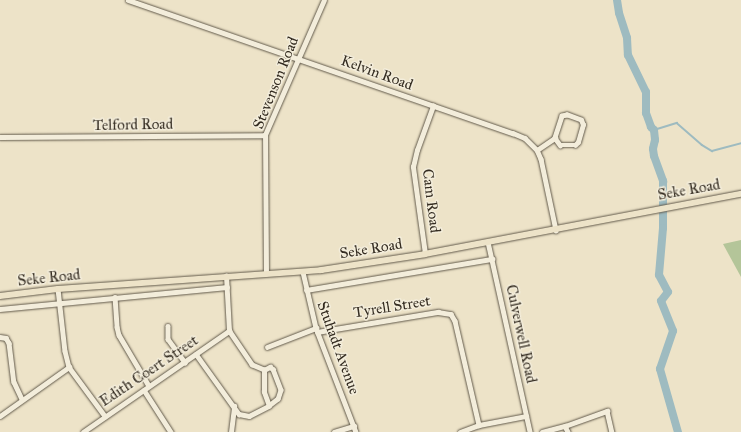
<!DOCTYPE html>
<html>
<head>
<meta charset="utf-8">
<style>
	body { margin:0 }
	#map { position:relative; width:741px; height:432px; overflow:hidden; background:#ede3c8; font-family:"IM FELL Great Primer",serif }
	div>[style] { position:absolute }
	[style*='--x'] { left:calc(var(--x)*1px); top:calc(var(--y)*1px); width:calc(var(--w)*1px); rotate:calc(var(--a)*1deg) }
	.green>* { inset:0; background:#b4c599 }
	.stream>* { height:1.5px; margin:-0.75px; padding:0 0.75px; transform-origin:0.75px; border-radius:0.75px; background:#9ebbc0 }
	.river>* { height:8px; margin:-4px; padding:0 4px; transform-origin:4px; border-radius:4px; background:#9ebbc0 }
	.roads { filter:drop-shadow(0 0 1px #625a4b) drop-shadow(0 0 1px #625a4b) }
	.minor>* { height:4.5px; margin:-2.25px; padding:0 2.25px; transform-origin:2.25px; border-radius:2.25px; background:#f3eddb }
	.major>* { height:6px; margin:-3px; padding:0 3px; transform-origin:3px; border-radius:3px; background:#ede3c8 }
	span { translate:-50% -50%; white-space:nowrap; text-align:center; line-height:1.15; -webkit-text-stroke:3px #f3eddb; paint-order:stroke }
	.street-label { font-size:15px; color:#342c21 }
</style>
</head>
<body>
<div id="map">
	<div class="green">
		<i style="clip-path:polygon(741px 240px,741px 277px,723px 244px)"></i>
	</div>
	<div class="stream">
		<i style="--x:654;--y:130;--w:24;--a:-17"></i>
		<i style="--x:677;--y:123;--w:33;--a:41"></i>
		<i style="--x:702;--y:145;--w:12;--a:31"></i>
		<i style="--x:712;--y:151;--w:30;--a:-15"></i>
	</div>
	<div class="river">
		<i style="--x:617;--y:0;--w:13;--a:81"></i>
		<i style="--x:619;--y:13;--w:26;--a:72"></i>
		<i style="--x:627;--y:38;--w:17;--a:87"></i>
		<i style="--x:628;--y:55;--w:41;--a:64.1"></i>
		<i style="--x:646;--y:92;--w:21;--a:90"></i>
		<i style="--x:646;--y:113;--w:15;--a:70"></i>
		<i style="--x:651;--y:127;--w:4;--a:45"></i>
		<i style="--x:654;--y:130;--w:10;--a:84"></i>
		<i style="--x:655;--y:140;--w:9;--a:103"></i>
		<i style="--x:653;--y:149;--w:7;--a:82"></i>
		<i style="--x:654;--y:156;--w:27;--a:70"></i>
		<i style="--x:663;--y:181;--w:47;--a:90"></i>
		<i style="--x:663;--y:228;--w:47;--a:94.9"></i>
		<i style="--x:659;--y:275;--w:19;--a:62"></i>
		<i style="--x:668;--y:292;--w:11;--a:128"></i>
		<i style="--x:661;--y:301;--w:32;--a:68"></i>
		<i style="--x:673;--y:331;--w:40;--a:108.9"></i>
		<i style="--x:660;--y:369;--w:66;--a:74.1"></i>
	</div>
	<div class="roads">
		<div class="minor">
			<i style="--x:128;--y:0;--w:407;--a:19.1"></i>
			<i style="--x:513;--y:133;--w:13;--a:23"></i>
			<i style="--x:525;--y:138;--w:17;--a:45"></i>
			<i style="--x:537;--y:150;--w:10;--a:66"></i>
			<i style="--x:541;--y:159;--w:73;--a:78.1"></i>
			<i style="--x:0;--y:137;--w:265;--a:-0.4"></i>
			<i style="--x:537;--y:150;--w:22;--a:-34"></i>
			<i style="--x:555;--y:138;--w:9;--a:54"></i>
			<i style="--x:560;--y:145;--w:15;--a:0"></i>
			<i style="--x:575;--y:145;--w:4;--a:-45"></i>
			<i style="--x:578;--y:142;--w:18;--a:-74"></i>
			<i style="--x:583;--y:125;--w:5;--a:-112"></i>
			<i style="--x:581;--y:120;--w:15;--a:-160"></i>
			<i style="--x:567;--y:115;--w:5;--a:169"></i>
			<i style="--x:562;--y:116;--w:23;--a:108"></i>
			<i style="--x:488;--y:242;--w:195;--a:77.5"></i>
			<i style="--x:425;--y:254;--w:88;--a:-97.9"></i>
			<i style="--x:413;--y:167;--w:17;--a:-77"></i>
			<i style="--x:417;--y:150;--w:47;--a:-70"></i>
			<i style="--x:303;--y:272;--w:57;--a:76.9"></i>
			<i style="--x:316;--y:328;--w:111;--a:69"></i>
			<i style="--x:266;--y:274;--w:139;--a:-90.4"></i>
			<i style="--x:265;--y:135;--w:147;--a:-66.4"></i>
			<i style="--x:58;--y:289;--w:62;--a:83.6"></i>
			<i style="--x:65;--y:351;--w:16;--a:76"></i>
			<i style="--x:69;--y:367;--w:61;--a:53.7"></i>
			<i style="--x:306;--y:290;--w:189;--a:-9.5"></i>
			<i style="--x:115;--y:297;--w:30;--a:86"></i>
			<i style="--x:117;--y:327;--w:8;--a:76"></i>
			<i style="--x:119;--y:335;--w:59;--a:59.5"></i>
			<i style="--x:0;--y:309;--w:228;--a:-5.5"></i>
			<i style="--x:168;--y:326;--w:13;--a:90"></i>
			<i style="--x:168;--y:339;--w:29;--a:54"></i>
			<i style="--x:317;--y:332;--w:123;--a:-9.4"></i>
			<i style="--x:438;--y:312;--w:13;--a:9"></i>
			<i style="--x:451;--y:314;--w:8;--a:60"></i>
			<i style="--x:455;--y:321;--w:107;--a:77"></i>
			<i style="--x:0;--y:337;--w:6;--a:9"></i>
			<i style="--x:6;--y:338;--w:6;--a:59"></i>
			<i style="--x:9;--y:343;--w:39;--a:83"></i>
			<i style="--x:14;--y:382;--w:19;--a:65"></i>
			<i style="--x:267;--y:347;--w:53;--a:-21.2"></i>
			<i style="--x:196;--y:354;--w:74;--a:54.4"></i>
			<i style="--x:239;--y:414;--w:10;--a:11"></i>
			<i style="--x:249;--y:416;--w:22;--a:-27"></i>
			<i style="--x:269;--y:406;--w:15;--a:-110"></i>
			<i style="--x:264;--y:392;--w:22;--a:-90"></i>
			<i style="--x:264;--y:370;--w:13;--a:-157"></i>
			<i style="--x:252;--y:365;--w:41;--a:-124.1"></i>
			<i style="--x:229;--y:331;--w:55;--a:-93.1"></i>
			<i style="--x:264;--y:370;--w:7;--a:-27"></i>
			<i style="--x:270;--y:367;--w:4;--a:34"></i>
			<i style="--x:273;--y:369;--w:22;--a:69"></i>
			<i style="--x:281;--y:390;--w:9;--a:108"></i>
			<i style="--x:278;--y:399;--w:11;--a:142"></i>
			<i style="--x:144;--y:390;--w:50;--a:57.3"></i>
			<i style="--x:0;--y:416;--w:85;--a:-35.4"></i>
			<i style="--x:565;--y:426;--w:7;--a:63"></i>
			<i style="--x:83;--y:432;--w:178;--a:-34.7"></i>
			<i style="--x:231;--y:432;--w:26;--a:-83"></i>
			<i style="--x:334;--y:432;--w:21;--a:-17"></i>
			<i style="--x:460;--y:432;--w:20;--a:-20"></i>
			<i style="--x:479;--y:425;--w:48;--a:-10.8"></i>
			<i style="--x:542;--y:432;--w:24;--a:-15"></i>
			<i style="--x:565;--y:426;--w:45;--a:-19.7"></i>
			<i style="--x:607;--y:411;--w:22;--a:77"></i>
		</div>
		<div class="major">
			<i style="--x:0;--y:296;--w:58;--a:-6.9"></i>
			<i style="--x:58;--y:289;--w:264;--a:-4.1"></i>
			<i style="--x:321;--y:270;--w:105;--a:-8.7"></i>
			<i style="--x:425;--y:254;--w:322;--a:-10.8"></i>
		</div>
	</div>
	<div class="street-label">
		<span style="left:377px;top:73px;rotate:20deg">Kelvin Road</span>
		<span style="left:276px;top:83px;rotate:-68deg">Stevenson Road</span>
		<span style="left:133px;top:125px;rotate:-1deg">Telford Road</span>
		<span style="left:689px;top:190px;rotate:-10deg">Seke Road</span>
		<span style="left:431px;top:201px;rotate:83deg">Cam Road</span>
		<span style="left:371px;top:249px;rotate:-9deg">Seke Road</span>
		<span style="left:49px;top:278px;rotate:-6deg">Seke Road</span>
		<span style="left:392px;top:307px;rotate:-9deg">Tyrell Street</span>
		<span style="left:521px;top:334px;rotate:78deg">Culverwell Road</span>
		<span style="left:338px;top:348px;rotate:70deg">Stuhadt Avenue</span>
		<span style="left:149px;top:371px;rotate:-34deg">Edith Coert Street</span>
	</div>
</div>
</body>
</html>
